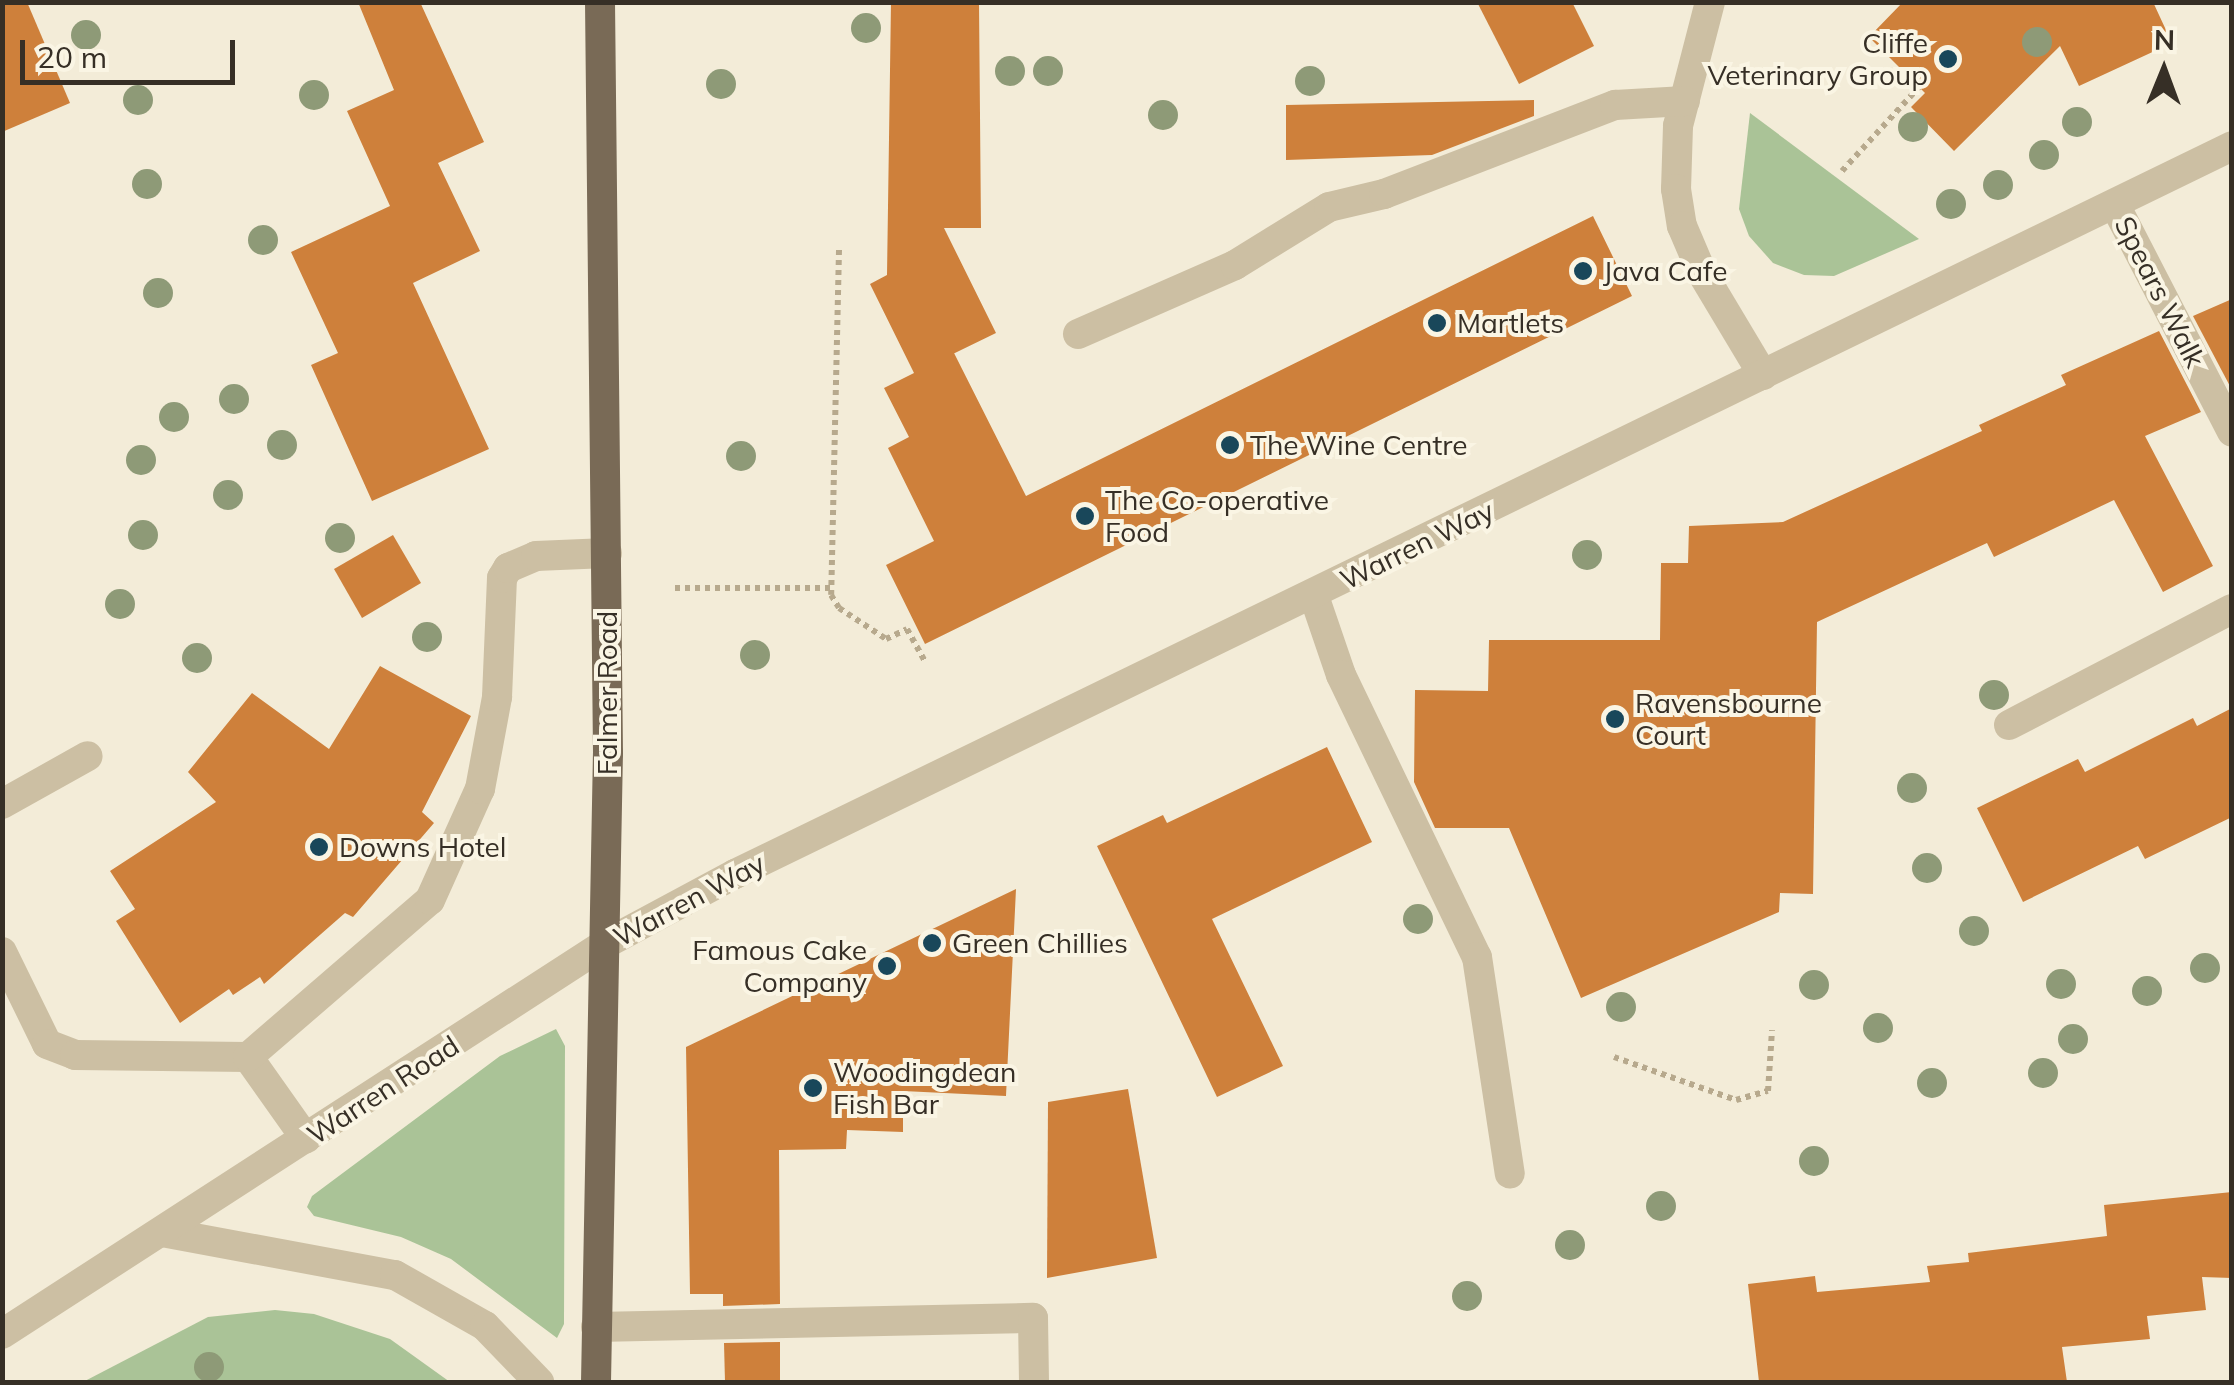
<!DOCTYPE html>
<html>
<head>
<meta charset="utf-8">
<style>
	body { margin:0 }
	#map { position:relative; width:2234px; height:1385px; overflow:hidden; background:#f3ecd8; font-family:Mulish,sans-serif }
	div>[style] { position:absolute }
	[style*='--x'] { left:calc(var(--x)*1px); top:calc(var(--y)*1px); width:calc(var(--w)*1px); rotate:calc(var(--a)*1deg) }
	.green>* { inset:0; background:#aac397 }
	.building>* { inset:0; background:#ce803b }
	.path>* { height:6px; margin-top:-3px; transform-origin:0; background:repeating-linear-gradient(90deg,#b7a98d 0 5px,transparent 0 10px) }
	.minor>* { height:30px; margin:-15px; padding:0 15px; transform-origin:15px; border-radius:15px; background:#ccbfa3 }
	.major>* { height:30px; margin:-15px; padding:0 15px; transform-origin:15px; border-radius:15px; background:#796a56 }
	.trees>* { width:30px; height:30px; margin:-15px; border-radius:50%; background:#8e9a77 }
	.dots>* { width:28px; height:28px; translate:-50% -50%; box-sizing:border-box; border:5px solid #faf5e4; border-radius:50% }
	span { translate:-50% -50%; white-space:nowrap; text-align:center; line-height:1.15; -webkit-text-stroke:8px #faf5e4; paint-order:stroke }
	.poi-label { font-size:28px; color:#362f26 }
	.right { translate:-100% -50%; text-align:right }
	.left { translate:0 -50%; text-align:left }
	.street-label { font-size:28px; color:#362f26 }
	.frame { position:absolute; inset:0; border:5px solid #362f26; pointer-events:none }
	.north { position:absolute; left:2114px; top:20px; width:100px; height:100px; -webkit-text-stroke:8px #faf5e4; paint-order:stroke; rotate:1deg; font-size:28px; font-weight:700; line-height:40px; text-align:center; color:#362f26 }
	.north::after { content:''; display:block; margin:auto; width:35px; height:45px; background:#362f26; clip-path:polygon(50% 0,100% 100%,50% 72%,0 100%) }
	.scale { position:absolute; left:20px; top:40px; width:215px; height:45px; box-sizing:border-box; border:5px solid #362f26; border-top:0; padding-left:12px; font-size:30px; line-height:35px; white-space:nowrap; color:#362f26; -webkit-text-stroke:8px #faf5e4; paint-order:stroke }
</style>
</head>
<body>
<div id="map">
	<div class="green">
		<i style="clip-path:polygon(1750px 113px,1919px 239px,1834px 276px,1804px 275px,1773px 263px,1749px 236px,1739px 209px)"></i>
		<i style="clip-path:polygon(556px 1029px,565px 1046px,564px 1324px,557px 1338px,451px 1259px,401px 1237px,314px 1216px,307px 1207px,312px 1196px,500px 1056px)"></i>
		<i style="clip-path:polygon(275px 1310px,314px 1314px,390px 1339px,450px 1382px,83px 1382px,208px 1317px)"></i>
	</div>
	<div class="building">
		<i style="clip-path:polygon(2px 2px,27px 2px,70px 103px,2px 132px)"></i>
		<i style="clip-path:polygon(358px 2px,420px 2px,484px 142px,438px 163px,480px 251px,413px 283px,489px 449px,372px 501px,311px 365px,338px 353px,291px 252px,390px 206px,347px 111px,394px 90px)"></i>
		<i style="clip-path:polygon(891px 2px,979px 2px,981px 228px,944px 228px,996px 333px,920px 370px,954px 353px,1026px 496px,1593px 216px,1632px 296px,925px 644px,886px 565px,934px 541px,888px 448px,909px 437px,884px 388px,914px 373px,870px 284px,887px 275px)"></i>
		<i style="clip-path:polygon(1477px 2px,1572px 2px,1594px 46px,1519px 84px)"></i>
		<i style="clip-path:polygon(1903px 2px,2153px 2px,2172px 43px,2079px 86px,2060px 46px,1954px 151px,1911px 107px,1925px 93px,1869px 37px)"></i>
		<i style="clip-path:polygon(1534px 100px,1534px 116px,1432px 155px,1286px 160px,1286px 105px)"></i>
		<i style="clip-path:polygon(2232px 299px,2232px 390px,2193px 316px)"></i>
		<i style="clip-path:polygon(2159px 331px,2201px 412px,2145px 436px,2213px 566px,2163px 592px,2114px 500px,1994px 557px,1987px 543px,1817px 622px,1813px 894px,1780px 893px,1779px 912px,1581px 998px,1509px 828px,1435px 828px,1414px 782px,1415px 690px,1488px 691px,1489px 640px,1660px 640px,1661px 563px,1688px 563px,1689px 526px,1783px 522px,1982px 431px,1979px 425px,2066px 385px,2061px 375px)"></i>
		<i style="clip-path:polygon(393px 535px,421px 583px,362px 618px,334px 569px)"></i>
		<i style="clip-path:polygon(380px 666px,471px 716px,422px 812px,434px 823px,353px 917px,345px 913px,264px 984px,260px 977px,233px 995px,229px 989px,180px 1023px,116px 921px,135px 909px,110px 871px,216px 802px,188px 772px,252px 693px,329px 749px)"></i>
		<i style="clip-path:polygon(2232px 708px,2232px 817px,2145px 859px,2138px 846px,2023px 902px,1977px 808px,2078px 759px,2085px 772px,2193px 718px,2197px 726px)"></i>
		<i style="clip-path:polygon(1327px 747px,1372px 842px,1212px 919px,1283px 1066px,1217px 1097px,1097px 846px,1163px 815px,1167px 823px)"></i>
		<i style="clip-path:polygon(1016px 889px,1006px 1096px,903px 1091px,903px 1132px,847px 1130px,846px 1149px,779px 1150px,780px 1304px,723px 1306px,723px 1294px,690px 1294px,686px 1047px)"></i>
		<i style="clip-path:polygon(1128px 1089px,1157px 1258px,1047px 1278px,1048px 1102px)"></i>
		<i style="clip-path:polygon(2232px 1192px,2232px 1278px,2202px 1277px,2206px 1310px,2147px 1316px,2150px 1339px,2062px 1347px,2067px 1382px,1759px 1382px,1748px 1284px,1815px 1276px,1817px 1292px,1930px 1282px,1927px 1266px,1969px 1262px,1968px 1253px,2107px 1236px,2104px 1205px)"></i>
		<i style="clip-path:polygon(780px 1342px,780px 1382px,725px 1382px,724px 1343px)"></i>
	</div>
	<div class="path">
		<i style="--x:1842;--y:171;--w:114;--a:-47.5"></i>
		<i style="--x:839;--y:250;--w:345;--a:91.3"></i>
		<i style="--x:831;--y:595;--w:15;--a:58"></i>
		<i style="--x:839;--y:608;--w:56;--a:33.4"></i>
		<i style="--x:886;--y:639;--w:23;--a:-25"></i>
		<i style="--x:907;--y:629;--w:38;--a:61"></i>
		<i style="--x:675;--y:588;--w:155;--a:0"></i>
		<i style="--x:1614;--y:1057;--w:129;--a:19.4"></i>
		<i style="--x:1736;--y:1100;--w:33;--a:-16"></i>
		<i style="--x:1768;--y:1091;--w:61;--a:-86.2"></i>
	</div>
	<div class="minor">
		<i style="--x:1710;--y:2;--w:128;--a:104.5"></i>
		<i style="--x:1678;--y:126;--w:63;--a:91.8"></i>
		<i style="--x:1676;--y:189;--w:37;--a:81"></i>
		<i style="--x:1682;--y:226;--w:51;--a:66.9"></i>
		<i style="--x:1702;--y:273;--w:119;--a:59.1"></i>
		<i style="--x:2115;--y:205;--w:255;--a:62.7"></i>
		<i style="--x:1078;--y:334;--w:171;--a:-23.7"></i>
		<i style="--x:1235;--y:265;--w:110;--a:-31.7"></i>
		<i style="--x:1329;--y:207;--w:57;--a:-13.3"></i>
		<i style="--x:1384;--y:194;--w:248;--a:-21.1"></i>
		<i style="--x:1615;--y:105;--w:70;--a:-3.3"></i>
		<i style="--x:1314;--y:596;--w:83;--a:71.1"></i>
		<i style="--x:1341;--y:675;--w:313;--a:64.3"></i>
		<i style="--x:1477;--y:957;--w:219;--a:81.4"></i>
		<i style="--x:2009;--y:725;--w:251;--a:-27.5"></i>
		<i style="--x:2;--y:804;--w:98;--a:-29.2"></i>
		<i style="--x:2;--y:952;--w:102;--a:63.9"></i>
		<i style="--x:47;--y:1044;--w:30;--a:21"></i>
		<i style="--x:75;--y:1055;--w:173;--a:0.7"></i>
		<i style="--x:248;--y:1057;--w:100;--a:54.7"></i>
		<i style="--x:248;--y:1057;--w:240;--a:-40.8"></i>
		<i style="--x:430;--y:900;--w:122;--a:-65.8"></i>
		<i style="--x:480;--y:789;--w:94;--a:-79.5"></i>
		<i style="--x:497;--y:697;--w:119;--a:-87.6"></i>
		<i style="--x:502;--y:578;--w:12;--a:-59"></i>
		<i style="--x:508;--y:568;--w:30;--a:-23"></i>
		<i style="--x:536;--y:556;--w:71;--a:-2.4"></i>
		<i style="--x:162;--y:1232;--w:237;--a:10.5"></i>
		<i style="--x:395;--y:1275;--w:103;--a:29.5"></i>
		<i style="--x:485;--y:1326;--w:78;--a:46"></i>
		<i style="--x:596;--y:1327;--w:437;--a:-1.2"></i>
		<i style="--x:1033;--y:1318;--w:64;--a:89.1"></i>
		<i style="--x:2;--y:1334;--w:716;--a:-32.91"></i>
		<i style="--x:603;--y:945;--w:150;--a:-28.3"></i>
		<i style="--x:735;--y:874;--w:1665;--a:-25.93"></i>
	</div>
	<div class="major">
		<i style="--x:596;--y:1382;--w:629;--a:-88.91"></i>
		<i style="--x:608;--y:753;--w:751;--a:-90.61"></i>
	</div>
	<div class="trees">
		<i style="left:866px;top:28px"></i>
		<i style="left:86px;top:35px"></i>
		<i style="left:2037px;top:42px"></i>
		<i style="left:1010px;top:71px"></i>
		<i style="left:1048px;top:71px"></i>
		<i style="left:1310px;top:81px"></i>
		<i style="left:721px;top:84px"></i>
		<i style="left:314px;top:95px"></i>
		<i style="left:138px;top:100px"></i>
		<i style="left:1163px;top:115px"></i>
		<i style="left:2077px;top:122px"></i>
		<i style="left:1913px;top:127px"></i>
		<i style="left:2044px;top:155px"></i>
		<i style="left:147px;top:184px"></i>
		<i style="left:1998px;top:185px"></i>
		<i style="left:1951px;top:204px"></i>
		<i style="left:263px;top:240px"></i>
		<i style="left:158px;top:293px"></i>
		<i style="left:234px;top:399px"></i>
		<i style="left:174px;top:417px"></i>
		<i style="left:282px;top:445px"></i>
		<i style="left:741px;top:456px"></i>
		<i style="left:141px;top:460px"></i>
		<i style="left:228px;top:495px"></i>
		<i style="left:143px;top:535px"></i>
		<i style="left:340px;top:538px"></i>
		<i style="left:1587px;top:555px"></i>
		<i style="left:120px;top:604px"></i>
		<i style="left:427px;top:637px"></i>
		<i style="left:755px;top:655px"></i>
		<i style="left:197px;top:658px"></i>
		<i style="left:1994px;top:695px"></i>
		<i style="left:1912px;top:788px"></i>
		<i style="left:1927px;top:868px"></i>
		<i style="left:1418px;top:919px"></i>
		<i style="left:1974px;top:931px"></i>
		<i style="left:2205px;top:968px"></i>
		<i style="left:2061px;top:984px"></i>
		<i style="left:1814px;top:985px"></i>
		<i style="left:2147px;top:991px"></i>
		<i style="left:1621px;top:1007px"></i>
		<i style="left:1878px;top:1028px"></i>
		<i style="left:2073px;top:1039px"></i>
		<i style="left:2043px;top:1073px"></i>
		<i style="left:1932px;top:1083px"></i>
		<i style="left:1814px;top:1161px"></i>
		<i style="left:1661px;top:1206px"></i>
		<i style="left:1570px;top:1245px"></i>
		<i style="left:1467px;top:1296px"></i>
		<i style="left:209px;top:1367px"></i>
	</div>
	<div class="dots">
		<i style="left:1948px;top:59px;background:#19475a"></i>
		<i style="left:1583px;top:271px;background:#19475a"></i>
		<i style="left:1437px;top:323px;background:#19475a"></i>
		<i style="left:1230px;top:445px;background:#19475a"></i>
		<i style="left:1085px;top:516px;background:#19475a"></i>
		<i style="left:1615px;top:719px;background:#19475a"></i>
		<i style="left:319px;top:847px;background:#19475a"></i>
		<i style="left:932px;top:943px;background:#19475a"></i>
		<i style="left:887px;top:966px;background:#19475a"></i>
		<i style="left:813px;top:1088px;background:#19475a"></i>
	</div>
	<div class="poi-label">
		<span class="right" style="left:1928px;top:59px">Cliffe<br>Veterinary Group</span>
		<span class="left" style="left:1603px;top:271px">Java Cafe</span>
		<span class="left" style="left:1457px;top:323px">Martlets</span>
		<span class="left" style="left:1250px;top:445px">The Wine Centre</span>
		<span class="left" style="left:1105px;top:516px">The Co-operative<br>Food</span>
		<span class="left" style="left:1635px;top:719px">Ravensbourne<br>Court</span>
		<span class="left" style="left:339px;top:847px">Downs Hotel</span>
		<span class="left" style="left:952px;top:943px">Green Chillies</span>
		<span class="right" style="left:867px;top:966px">Famous Cake<br>Company</span>
		<span class="left" style="left:833px;top:1088px">Woodingdean<br>Fish Bar</span>
	</div>
	<div class="street-label">
		<span style="left:2160px;top:292px;rotate:63deg">Spears Walk</span>
		<span style="left:1417px;top:545px;rotate:-26deg">Warren Way</span>
		<span style="left:607px;top:693px;rotate:-90deg">Falmer Road</span>
		<span style="left:689px;top:900px;rotate:-28deg">Warren Way</span>
		<span style="left:383px;top:1090px;rotate:-33deg">Warren Road</span>
	</div>
	<div class="frame"></div>
	<div class="north">N</div>
	<div class="scale">20 m</div>
</div>
</body>
</html>
